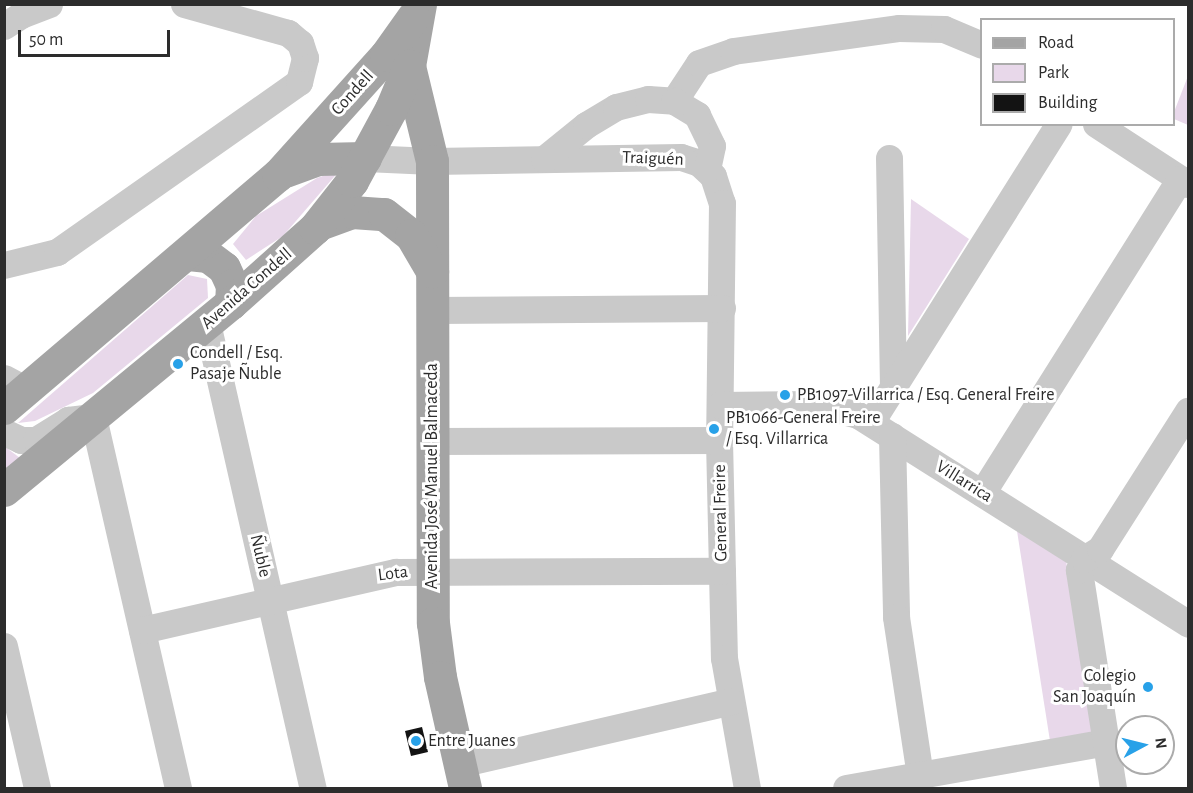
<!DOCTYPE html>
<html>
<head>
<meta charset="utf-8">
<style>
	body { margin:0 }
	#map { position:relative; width:1193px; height:793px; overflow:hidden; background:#fff; font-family:"Alegreya Sans",sans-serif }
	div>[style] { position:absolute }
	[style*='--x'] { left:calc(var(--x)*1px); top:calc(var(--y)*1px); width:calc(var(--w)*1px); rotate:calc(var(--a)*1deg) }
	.green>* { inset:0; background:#e8d8ea }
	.building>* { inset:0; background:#131313 }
	.minor>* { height:27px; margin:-13.5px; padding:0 13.5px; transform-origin:13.5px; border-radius:13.5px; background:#c9c9c9 }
	.major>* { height:33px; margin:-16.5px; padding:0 16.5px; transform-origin:16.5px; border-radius:16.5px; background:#a4a4a4 }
	.dots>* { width:16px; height:16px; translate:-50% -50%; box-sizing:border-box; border:3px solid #fff; border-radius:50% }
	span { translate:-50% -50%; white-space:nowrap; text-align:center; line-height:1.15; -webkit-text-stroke:6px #fff; paint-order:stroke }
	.street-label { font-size:18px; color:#2c2c2c }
	.poi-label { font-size:18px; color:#2c2c2c }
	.left { translate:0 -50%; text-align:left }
	.right { translate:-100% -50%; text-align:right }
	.frame { position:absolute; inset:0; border:6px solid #2c2c2c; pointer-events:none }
	.legend { position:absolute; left:980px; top:18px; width:195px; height:108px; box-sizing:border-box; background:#fff; border:2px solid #ababab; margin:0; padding:8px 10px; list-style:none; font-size:18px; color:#2c2c2c }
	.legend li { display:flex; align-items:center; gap:12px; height:30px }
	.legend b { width:30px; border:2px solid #ababab }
	.north { position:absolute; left:1115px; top:715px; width:60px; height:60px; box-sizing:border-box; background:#fff; border:2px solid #ababab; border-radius:50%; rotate:83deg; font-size:16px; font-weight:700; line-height:24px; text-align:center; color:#2c2c2c }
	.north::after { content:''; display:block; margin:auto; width:21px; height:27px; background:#28a1e8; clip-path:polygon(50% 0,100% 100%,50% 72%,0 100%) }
	.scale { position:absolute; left:18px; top:30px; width:152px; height:27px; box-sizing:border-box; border:3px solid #2c2c2c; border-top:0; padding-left:8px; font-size:18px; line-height:21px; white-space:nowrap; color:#2c2c2c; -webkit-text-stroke:4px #fff; paint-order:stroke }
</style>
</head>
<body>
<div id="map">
	<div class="green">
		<i style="clip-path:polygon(1188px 76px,1188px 125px,1174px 119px,1174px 112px)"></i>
		<i style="clip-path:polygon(340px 170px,283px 236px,246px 260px,233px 244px,256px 216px,317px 178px)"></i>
		<i style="clip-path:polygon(911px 199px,969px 239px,908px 336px)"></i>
		<i style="clip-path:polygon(188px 275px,207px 279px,208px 298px,93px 393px,35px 421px,18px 423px)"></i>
		<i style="clip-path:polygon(4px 446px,20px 458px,4px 471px)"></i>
		<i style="clip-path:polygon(1017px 531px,1066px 561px,1098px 733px,1050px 741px)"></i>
	</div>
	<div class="building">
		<i style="clip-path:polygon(422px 727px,428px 752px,411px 756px,405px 731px)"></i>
	</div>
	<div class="minor">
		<i style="--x:4;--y:26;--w:20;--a:-33"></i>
		<i style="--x:21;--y:15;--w:30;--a:-21"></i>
		<i style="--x:674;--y:101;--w:45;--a:-56.7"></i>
		<i style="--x:699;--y:63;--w:36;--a:-19"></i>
		<i style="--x:733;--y:51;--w:168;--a:-7.9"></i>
		<i style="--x:899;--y:28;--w:45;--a:1.3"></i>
		<i style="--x:944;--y:29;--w:41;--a:22.8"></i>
		<i style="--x:1096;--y:124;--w:110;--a:33.1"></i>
		<i style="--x:365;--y:158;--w:67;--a:2.6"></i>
		<i style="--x:432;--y:161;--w:249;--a:-0.9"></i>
		<i style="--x:681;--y:157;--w:19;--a:18"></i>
		<i style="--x:699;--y:163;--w:19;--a:43"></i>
		<i style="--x:713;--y:176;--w:28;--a:72"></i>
		<i style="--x:722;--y:203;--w:237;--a:90.7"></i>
		<i style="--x:719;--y:440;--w:218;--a:88.7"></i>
		<i style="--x:724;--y:658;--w:132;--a:80"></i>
		<i style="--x:889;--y:158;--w:230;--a:89"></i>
		<i style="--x:544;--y:159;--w:54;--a:-39"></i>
		<i style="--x:586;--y:125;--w:35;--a:-31"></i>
		<i style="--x:616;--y:107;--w:33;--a:-14"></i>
		<i style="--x:648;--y:99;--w:26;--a:4"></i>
		<i style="--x:674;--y:101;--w:27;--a:31"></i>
		<i style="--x:697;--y:115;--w:34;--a:64"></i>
		<i style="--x:712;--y:146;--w:24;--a:102"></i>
		<i style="--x:4;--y:265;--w:55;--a:-13.8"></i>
		<i style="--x:57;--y:252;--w:296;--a:-35.1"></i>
		<i style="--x:299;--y:82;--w:25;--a:-76"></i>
		<i style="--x:305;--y:58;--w:16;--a:-108"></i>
		<i style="--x:300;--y:43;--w:16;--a:-140"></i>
		<i style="--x:288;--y:33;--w:108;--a:-164.4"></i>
		<i style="--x:433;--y:310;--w:289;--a:-0.4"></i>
		<i style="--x:207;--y:323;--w:477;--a:77.2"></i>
		<i style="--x:4;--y:378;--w:26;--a:28"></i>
		<i style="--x:720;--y:405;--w:95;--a:-0.6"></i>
		<i style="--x:815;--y:404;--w:44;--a:14.3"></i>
		<i style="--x:858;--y:415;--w:391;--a:32.3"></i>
		<i style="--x:871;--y:422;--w:352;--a:-57.8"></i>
		<i style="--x:4;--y:432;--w:19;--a:25"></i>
		<i style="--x:21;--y:440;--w:15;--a:0"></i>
		<i style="--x:36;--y:440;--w:38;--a:-32"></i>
		<i style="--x:68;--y:420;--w:25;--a:-7"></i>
		<i style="--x:93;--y:417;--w:381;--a:77.1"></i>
		<i style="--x:892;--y:436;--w:181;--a:88.7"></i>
		<i style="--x:896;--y:617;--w:160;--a:81.4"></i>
		<i style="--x:432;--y:441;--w:287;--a:-0.2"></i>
		<i style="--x:982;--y:493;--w:371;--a:-57.8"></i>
		<i style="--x:142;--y:630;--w:261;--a:-12.9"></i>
		<i style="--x:396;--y:572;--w:326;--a:-0.2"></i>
		<i style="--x:4;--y:646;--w:146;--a:76.9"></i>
		<i style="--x:459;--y:764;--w:279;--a:-13"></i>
		<i style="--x:846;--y:788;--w:264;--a:-10"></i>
		<i style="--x:1113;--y:788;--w:221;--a:-98.9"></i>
		<i style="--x:1079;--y:570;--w:12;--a:-66"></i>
		<i style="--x:1084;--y:559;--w:19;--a:-32"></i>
		<i style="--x:1100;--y:549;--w:164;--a:-57.5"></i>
	</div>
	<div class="major">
		<i style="--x:420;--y:4;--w:63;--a:100.1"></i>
		<i style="--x:409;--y:66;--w:98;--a:76.4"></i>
		<i style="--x:432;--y:161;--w:462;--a:89.9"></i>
		<i style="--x:433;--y:623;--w:54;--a:82.6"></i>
		<i style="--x:440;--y:677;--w:114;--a:77.3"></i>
		<i style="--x:285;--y:171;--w:35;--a:-20"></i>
		<i style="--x:318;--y:159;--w:47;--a:-1.2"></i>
		<i style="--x:319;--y:224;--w:35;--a:-20"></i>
		<i style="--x:352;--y:212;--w:32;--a:4"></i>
		<i style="--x:384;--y:214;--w:34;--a:38"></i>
		<i style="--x:411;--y:235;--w:42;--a:59.7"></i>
		<i style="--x:188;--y:254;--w:20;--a:6"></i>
		<i style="--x:208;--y:256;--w:20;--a:37"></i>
		<i style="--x:224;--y:268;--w:19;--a:65"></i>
		<i style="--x:232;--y:285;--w:18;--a:93"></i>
		<i style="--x:4;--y:408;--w:360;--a:-40.4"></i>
		<i style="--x:278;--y:175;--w:161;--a:-48"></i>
		<i style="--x:386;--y:55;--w:47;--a:-54.6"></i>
		<i style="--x:4;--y:490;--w:294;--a:-39.5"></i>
		<i style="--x:231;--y:303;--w:113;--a:-41.8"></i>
		<i style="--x:315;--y:228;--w:60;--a:-51.8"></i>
		<i style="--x:352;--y:181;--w:82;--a:-61.6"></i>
		<i style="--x:391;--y:109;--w:47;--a:-67.3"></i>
	</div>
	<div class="dots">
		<i style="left:178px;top:364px;background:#28a1e8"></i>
		<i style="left:785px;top:395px;background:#28a1e8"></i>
		<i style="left:714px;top:429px;background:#28a1e8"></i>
		<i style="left:1148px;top:687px;background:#28a1e8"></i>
		<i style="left:416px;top:741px;background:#28a1e8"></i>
	</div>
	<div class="street-label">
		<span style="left:353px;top:93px;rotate:-48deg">Condell</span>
		<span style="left:653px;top:159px;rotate:2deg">Traiguén</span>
		<span style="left:247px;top:289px;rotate:-41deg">Avenida Condell</span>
		<span style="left:432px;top:476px;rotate:-90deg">Avenida José Manuel Balmaceda</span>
		<span style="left:964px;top:482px;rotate:32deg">Villarrica</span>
		<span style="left:721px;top:513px;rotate:-91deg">General Freire</span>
		<span style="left:260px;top:556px;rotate:77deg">Ñuble</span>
		<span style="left:393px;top:574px;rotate:-7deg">Lota</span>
	</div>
	<div class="poi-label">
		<span class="left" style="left:190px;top:364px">Condell / Esq.<br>Pasaje Ñuble</span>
		<span class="left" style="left:797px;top:395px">PB1097-Villarrica / Esq. General Freire</span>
		<span class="left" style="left:726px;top:429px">PB1066-General Freire<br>/ Esq. Villarrica</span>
		<span class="right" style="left:1136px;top:687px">Colegio<br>San Joaquín</span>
		<span class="left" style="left:428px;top:741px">Entre Juanes</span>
	</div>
	<div class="frame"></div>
	<ul class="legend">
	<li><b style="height:8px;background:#a4a4a4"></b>Road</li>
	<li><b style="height:16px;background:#e8d8ea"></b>Park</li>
	<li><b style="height:16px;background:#131313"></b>Building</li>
	</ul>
	<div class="north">N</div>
	<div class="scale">50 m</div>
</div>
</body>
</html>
